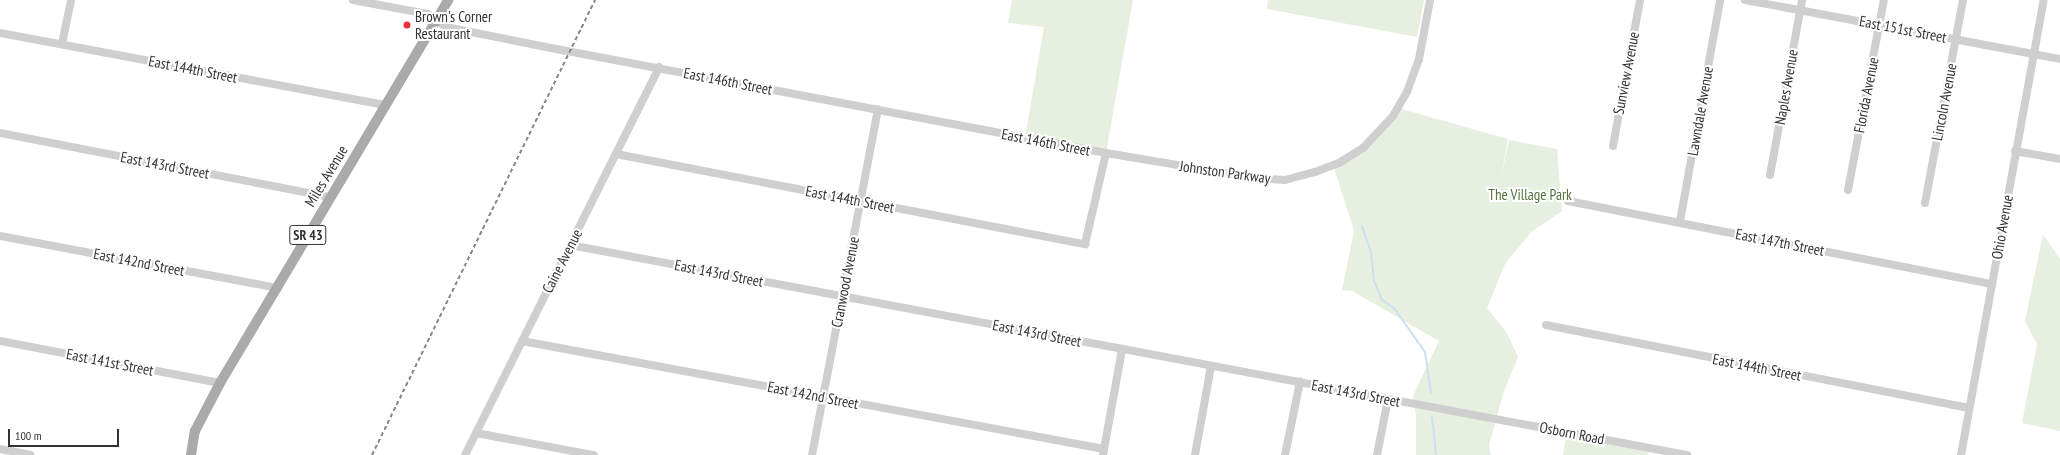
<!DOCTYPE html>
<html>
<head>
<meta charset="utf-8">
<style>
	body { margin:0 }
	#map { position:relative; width:2060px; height:455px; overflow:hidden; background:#fff; font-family:"PT Sans Narrow",sans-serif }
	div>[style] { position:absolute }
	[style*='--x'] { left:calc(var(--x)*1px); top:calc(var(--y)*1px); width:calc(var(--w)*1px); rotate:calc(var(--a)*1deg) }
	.green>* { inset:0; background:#e7efe0 }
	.stream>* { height:2px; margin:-1px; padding:0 1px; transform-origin:1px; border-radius:1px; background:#cce0ef }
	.minor>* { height:8px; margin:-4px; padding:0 4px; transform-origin:4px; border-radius:4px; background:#cfcfcf }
	.major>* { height:10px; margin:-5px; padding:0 5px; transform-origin:5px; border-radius:5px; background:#aaa }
	.rail>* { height:2px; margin-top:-1px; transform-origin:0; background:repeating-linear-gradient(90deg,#878787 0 4px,transparent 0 7px) }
	.dots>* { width:11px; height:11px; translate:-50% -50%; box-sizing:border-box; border:2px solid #fff; border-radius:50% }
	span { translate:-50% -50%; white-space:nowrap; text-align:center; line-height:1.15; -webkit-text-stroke:4px #fff; paint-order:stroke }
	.shield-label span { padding:1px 3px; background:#fff; border:1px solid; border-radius:3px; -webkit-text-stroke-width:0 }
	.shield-label { font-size:14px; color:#323232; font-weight:700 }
	.poi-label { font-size:15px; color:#323232 }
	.left { translate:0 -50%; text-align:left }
	.street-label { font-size:15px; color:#323232 }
	.park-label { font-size:15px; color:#53713c }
	.scale { position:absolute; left:8px; top:429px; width:111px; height:18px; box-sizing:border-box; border:2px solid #323232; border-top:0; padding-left:5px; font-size:12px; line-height:14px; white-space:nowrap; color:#323232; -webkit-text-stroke:3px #fff; paint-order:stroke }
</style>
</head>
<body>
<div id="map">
	<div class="green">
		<i style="clip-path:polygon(1012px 0,1133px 0,1106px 153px,1025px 138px,1044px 27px,1008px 23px)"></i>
		<i style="clip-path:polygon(1268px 0,1424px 0,1417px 37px,1267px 9px)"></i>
		<i style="clip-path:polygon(1398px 108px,1508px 139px,1500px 183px,1509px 140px,1557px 149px,1562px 211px,1531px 232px,1505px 264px,1487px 308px,1507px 333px,1518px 357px,1504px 391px,1489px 445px,1491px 455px,1416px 455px,1416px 416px,1413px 396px,1439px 341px,1352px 291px,1342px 290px,1354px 231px,1333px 165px,1363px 148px)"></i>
		<i style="clip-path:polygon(2043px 234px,2060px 259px,2060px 431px,2022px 423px,2037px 344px,2025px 321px)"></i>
		<i style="clip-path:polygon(1567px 432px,1650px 448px,1648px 455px,1563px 455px)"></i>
	</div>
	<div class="stream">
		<i style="--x:1362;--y:226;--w:28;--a:71"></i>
		<i style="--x:1371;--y:252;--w:29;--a:84"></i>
		<i style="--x:1374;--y:281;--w:21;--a:67"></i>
		<i style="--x:1382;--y:300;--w:14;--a:34"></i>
		<i style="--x:1394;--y:308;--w:54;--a:54.8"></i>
		<i style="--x:1425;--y:352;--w:41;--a:81.7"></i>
		<i style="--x:1432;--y:416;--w:39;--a:84"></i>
	</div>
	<div class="minor">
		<i style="--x:353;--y:0;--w:76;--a:10.6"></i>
		<i style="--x:428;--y:14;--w:22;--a:36"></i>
		<i style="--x:446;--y:27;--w:107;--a:11.3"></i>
		<i style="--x:551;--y:48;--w:565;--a:10.71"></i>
		<i style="--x:1106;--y:153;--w:152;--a:9.5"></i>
		<i style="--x:1256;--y:178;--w:29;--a:4"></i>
		<i style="--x:1285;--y:180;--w:31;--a:-15"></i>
		<i style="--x:1315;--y:172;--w:26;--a:-21"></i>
		<i style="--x:1339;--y:163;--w:28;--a:-32"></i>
		<i style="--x:1363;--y:148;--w:44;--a:-46.8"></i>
		<i style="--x:1393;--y:116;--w:28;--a:-60"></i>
		<i style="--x:1407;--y:92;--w:35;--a:-70"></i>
		<i style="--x:1419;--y:59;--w:60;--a:-79.4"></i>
		<i style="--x:1745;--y:0;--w:320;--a:10.6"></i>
		<i style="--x:0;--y:33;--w:393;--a:10.6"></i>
		<i style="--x:62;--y:44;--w:45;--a:-78.4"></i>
		<i style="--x:0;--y:133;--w:336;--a:11"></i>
		<i style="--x:1613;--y:146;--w:148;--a:-79.5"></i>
		<i style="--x:2015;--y:151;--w:46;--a:10.1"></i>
		<i style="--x:616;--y:154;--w:478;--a:10.9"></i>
		<i style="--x:1085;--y:244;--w:93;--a:-77"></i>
		<i style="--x:1770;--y:175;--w:178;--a:-79.6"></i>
		<i style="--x:1848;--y:190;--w:193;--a:-79.3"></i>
		<i style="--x:1568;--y:201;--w:432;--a:11.1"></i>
		<i style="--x:1925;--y:203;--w:207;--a:-79.4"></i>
		<i style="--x:1680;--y:221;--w:225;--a:-79.7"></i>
		<i style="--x:0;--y:236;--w:283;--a:10.6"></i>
		<i style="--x:570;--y:245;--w:1137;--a:10.65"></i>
		<i style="--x:1546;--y:325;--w:431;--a:11.1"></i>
		<i style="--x:0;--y:341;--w:224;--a:10.8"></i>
		<i style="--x:522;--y:341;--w:592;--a:10.51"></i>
		<i style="--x:476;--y:433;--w:120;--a:10.6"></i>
		<i style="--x:0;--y:449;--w:31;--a:11"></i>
		<i style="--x:465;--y:455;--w:434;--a:-63.4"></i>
		<i style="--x:812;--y:455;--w:352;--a:-79.2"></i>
		<i style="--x:1103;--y:455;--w:108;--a:-79.8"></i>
		<i style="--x:1195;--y:455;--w:90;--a:-79.8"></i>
		<i style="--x:1285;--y:455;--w:75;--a:-78.4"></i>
		<i style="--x:1377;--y:455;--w:57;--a:-78.9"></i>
		<i style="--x:1961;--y:455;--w:463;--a:-79.7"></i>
	</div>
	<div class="major">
		<i style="--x:191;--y:455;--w:24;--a:-81"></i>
		<i style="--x:195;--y:431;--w:54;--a:-62.5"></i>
		<i style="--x:220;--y:383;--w:446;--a:-59.2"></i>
	</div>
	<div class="rail">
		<i style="--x:372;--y:455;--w:507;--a:-63.89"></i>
	</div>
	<div class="dots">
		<i style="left:407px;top:25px;background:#ee2f36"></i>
	</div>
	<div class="shield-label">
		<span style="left:308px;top:235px">SR 43</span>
	</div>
	<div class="poi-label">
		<span class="left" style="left:415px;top:25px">Brown's Corner<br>Restaurant</span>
	</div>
	<div class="street-label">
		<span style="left:1903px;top:29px;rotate:11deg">East 151st Street</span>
		<span style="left:193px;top:69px;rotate:11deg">East 144th Street</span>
		<span style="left:1626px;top:73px;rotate:-79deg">Sunview Avenue</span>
		<span style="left:728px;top:81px;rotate:11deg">East 146th Street</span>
		<span style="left:1786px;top:87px;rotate:-80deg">Naples Avenue</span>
		<span style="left:1866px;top:95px;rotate:-79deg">Florida Avenue</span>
		<span style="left:1944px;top:102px;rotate:-79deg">Lincoln Avenue</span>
		<span style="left:1700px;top:111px;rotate:-80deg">Lawndale Avenue</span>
		<span style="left:1046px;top:142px;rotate:11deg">East 146th Street</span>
		<span style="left:165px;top:165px;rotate:11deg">East 143rd Street</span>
		<span style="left:1225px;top:172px;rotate:8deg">Johnston Parkway</span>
		<span style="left:326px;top:176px;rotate:-59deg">Miles Avenue</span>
		<span style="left:850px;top:199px;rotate:11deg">East 144th Street</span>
		<span style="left:2002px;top:227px;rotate:-80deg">Ohio Avenue</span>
		<span style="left:1780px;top:242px;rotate:11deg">East 147th Street</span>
		<span style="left:562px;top:261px;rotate:-63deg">Caine Avenue</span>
		<span style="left:139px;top:262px;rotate:11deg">East 142nd Street</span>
		<span style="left:719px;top:273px;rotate:11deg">East 143rd Street</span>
		<span style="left:845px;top:282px;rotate:-79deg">Cranwood Avenue</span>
		<span style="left:1037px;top:333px;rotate:11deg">East 143rd Street</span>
		<span style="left:110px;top:362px;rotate:11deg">East 141st Street</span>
		<span style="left:1757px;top:367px;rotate:11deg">East 144th Street</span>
		<span style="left:1356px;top:393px;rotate:11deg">East 143rd Street</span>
		<span style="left:813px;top:395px;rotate:11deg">East 142nd Street</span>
		<span style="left:1572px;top:433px;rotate:11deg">Osborn Road</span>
	</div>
	<div class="park-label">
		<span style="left:1530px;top:195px">The Village Park</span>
	</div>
	<div class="scale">100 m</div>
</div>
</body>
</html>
